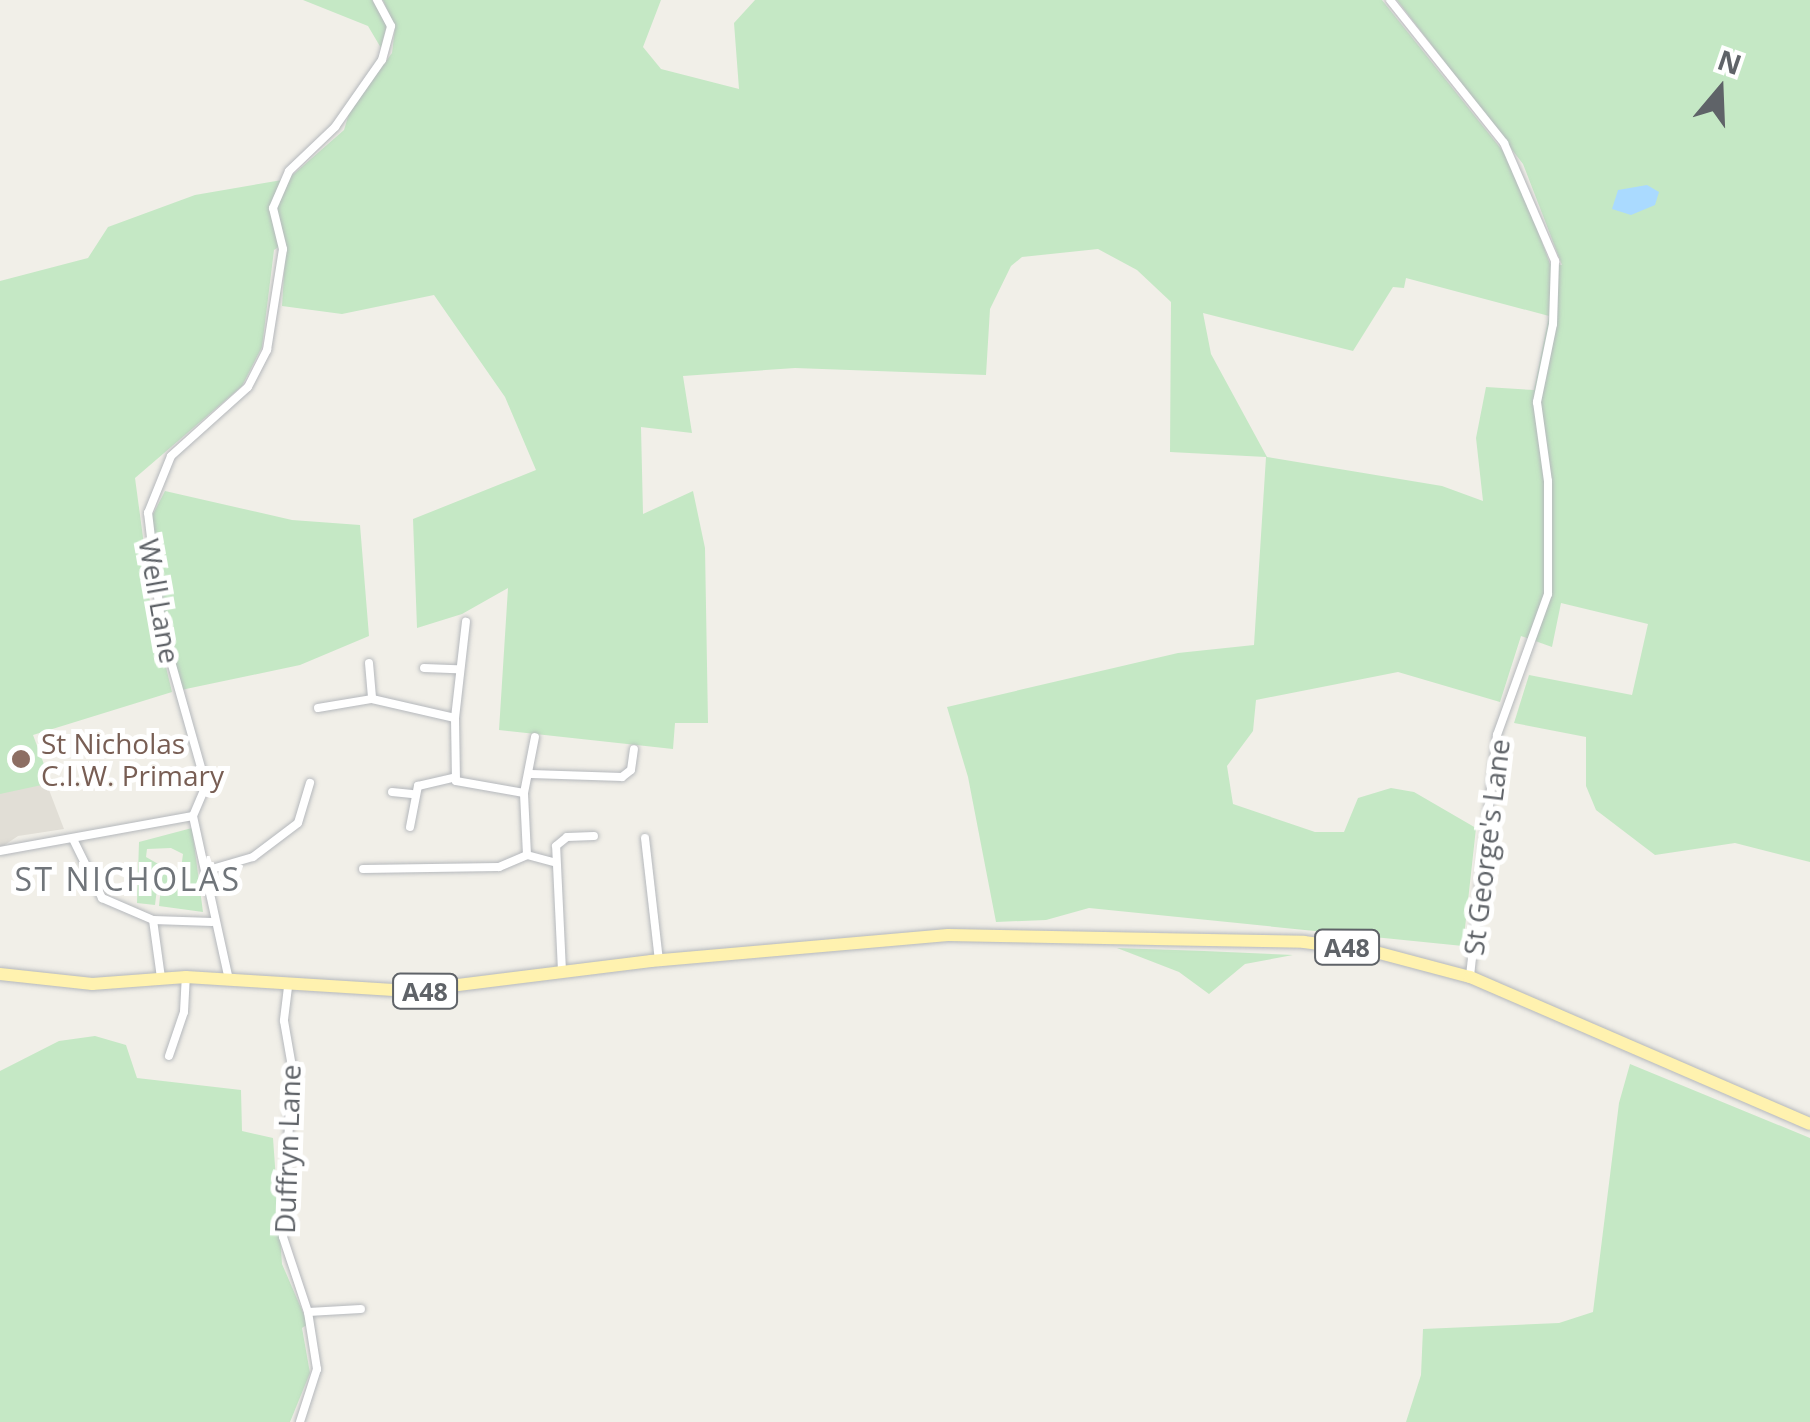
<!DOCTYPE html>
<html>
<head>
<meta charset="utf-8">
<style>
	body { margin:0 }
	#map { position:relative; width:1810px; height:1422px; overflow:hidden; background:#f1efe8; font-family:"Open Sans",sans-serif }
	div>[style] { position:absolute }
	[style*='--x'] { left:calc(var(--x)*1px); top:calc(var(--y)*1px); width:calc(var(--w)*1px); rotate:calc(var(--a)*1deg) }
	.education>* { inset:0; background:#e1ded6 }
	.green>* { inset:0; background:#c5e8c5 }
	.water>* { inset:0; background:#aadaff }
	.roads { filter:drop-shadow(0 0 2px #b5b8bc) drop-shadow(0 0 2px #b5b8bc) }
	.minor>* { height:8px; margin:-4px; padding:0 4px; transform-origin:4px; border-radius:4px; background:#fff }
	.primary>* { height:12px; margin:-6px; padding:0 6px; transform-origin:6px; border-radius:6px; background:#fff2af }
	.dots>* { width:28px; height:28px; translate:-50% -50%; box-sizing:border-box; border:5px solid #fff; border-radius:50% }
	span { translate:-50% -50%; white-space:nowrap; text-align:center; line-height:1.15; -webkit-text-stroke:10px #fff; paint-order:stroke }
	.shield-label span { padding:2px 8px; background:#fff; border:2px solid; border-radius:8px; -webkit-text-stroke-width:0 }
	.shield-label { font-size:25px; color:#5f6368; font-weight:700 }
	.street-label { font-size:28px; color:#5f6368 }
	.education-label { font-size:28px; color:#785e54 }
	.left { translate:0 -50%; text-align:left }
	.quarter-label { font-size:32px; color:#70757a; letter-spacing:2.5px }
	.north { position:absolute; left:1670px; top:40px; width:100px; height:100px; -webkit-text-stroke:8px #fff; paint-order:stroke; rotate:19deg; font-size:28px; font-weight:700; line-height:40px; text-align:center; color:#5f6368 }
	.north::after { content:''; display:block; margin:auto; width:35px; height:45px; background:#5f6368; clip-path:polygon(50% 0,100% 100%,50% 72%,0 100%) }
</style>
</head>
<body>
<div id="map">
	<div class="education">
		<i style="clip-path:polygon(0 662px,64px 829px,18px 836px,0 848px)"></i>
	</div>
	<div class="green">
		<i style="clip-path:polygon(303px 0,372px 0,387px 24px,381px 48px,368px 26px)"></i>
		<i style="clip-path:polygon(evenodd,383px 0,661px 0,643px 47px,661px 69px,739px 89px,734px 23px,755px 0,1382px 0,1514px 165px,1550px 264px,1562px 265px,1523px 164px,1397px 0,1810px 0,1810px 862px,1735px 843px,1655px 855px,1596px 810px,1586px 786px,1586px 737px,1514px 723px,1529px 675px,1632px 695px,1648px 624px,1561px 603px,1552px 647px,1521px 636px,1500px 702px,1398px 672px,1256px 700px,1253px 731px,1227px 766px,1233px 804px,1315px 832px,1344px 832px,1358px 798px,1391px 788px,1414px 792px,1476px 828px,1463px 946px,1089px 908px,1046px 920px,996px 922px,968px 777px,947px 707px,1178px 653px,1254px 645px,1266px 457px,1170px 452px,1171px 302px,1137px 270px,1098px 249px,1022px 257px,1011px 266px,990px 309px,986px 375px,795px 368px,683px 376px,692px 433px,641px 427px,643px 514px,693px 491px,705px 548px,708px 723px,675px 723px,673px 749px,499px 730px,508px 588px,462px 614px,417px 628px,413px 519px,536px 470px,505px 397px,434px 295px,342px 314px,282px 306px,286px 242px,274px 250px,262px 347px,242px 386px,135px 478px,145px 552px,140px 559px,172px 692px,33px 735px,51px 783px,0 794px,0 281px,88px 258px,108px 227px,195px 195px,288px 179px,344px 130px,350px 110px,392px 53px,395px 28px,383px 0,1406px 278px,1549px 316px,1534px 390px,1486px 387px,1476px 438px,1483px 501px,1442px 486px,1267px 457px,1211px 354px,1203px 313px,1353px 351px,1393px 287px,1404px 288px,1406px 278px)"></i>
		<i style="clip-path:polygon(165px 491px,292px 520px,360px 525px,369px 636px,300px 665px,181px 690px,150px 545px,149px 522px)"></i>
		<i style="clip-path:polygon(192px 828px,203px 912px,159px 906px,163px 867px,181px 869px,183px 854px,171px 848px,147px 849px,146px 857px,160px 865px,155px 905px,137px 903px,139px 842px)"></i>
		<i style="clip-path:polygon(1117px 948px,1204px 951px,1293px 955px,1245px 964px,1209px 994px,1179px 972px)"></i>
		<i style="clip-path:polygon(95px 1036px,126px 1045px,137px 1078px,241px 1090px,242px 1131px,273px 1138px,282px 1264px,308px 1324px,302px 1328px,310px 1373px,290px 1422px,0 1422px,0 1071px,59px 1041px)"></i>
		<i style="clip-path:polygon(1630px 1064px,1810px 1138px,1810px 1422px,1406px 1422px,1421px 1375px,1423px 1329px,1559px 1323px,1593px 1312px,1619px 1103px)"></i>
	</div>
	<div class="water">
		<i style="clip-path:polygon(1647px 185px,1659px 192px,1655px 205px,1631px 215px,1612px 209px,1618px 190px)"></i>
	</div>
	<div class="roads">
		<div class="minor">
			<i style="--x:1390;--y:0;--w:183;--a:51.4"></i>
			<i style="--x:1504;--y:143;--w:129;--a:66.6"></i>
			<i style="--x:1555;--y:261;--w:63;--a:91.8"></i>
			<i style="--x:1553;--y:324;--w:80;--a:101.6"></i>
			<i style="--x:1537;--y:402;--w:80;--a:82.1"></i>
			<i style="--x:1548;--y:481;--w:113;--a:90"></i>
			<i style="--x:1548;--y:594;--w:150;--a:109.9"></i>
			<i style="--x:1497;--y:735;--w:244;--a:96.4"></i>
			<i style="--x:369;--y:663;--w:36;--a:85"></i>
			<i style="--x:424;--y:668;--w:33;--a:2"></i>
			<i style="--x:318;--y:708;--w:55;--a:-9.5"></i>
			<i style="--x:372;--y:699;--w:85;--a:12.9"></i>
			<i style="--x:455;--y:718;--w:63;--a:89.1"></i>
			<i style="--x:456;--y:781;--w:69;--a:10"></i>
			<i style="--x:455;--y:718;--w:97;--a:-83.5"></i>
			<i style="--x:531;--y:774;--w:91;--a:1.9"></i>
			<i style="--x:622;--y:777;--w:11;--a:-38"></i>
			<i style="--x:631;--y:770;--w:21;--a:-82"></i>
			<i style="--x:392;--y:792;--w:20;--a:6"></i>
			<i style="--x:410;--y:827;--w:42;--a:-79"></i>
			<i style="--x:418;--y:786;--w:37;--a:-13"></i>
			<i style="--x:645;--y:838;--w:123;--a:83.5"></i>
			<i style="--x:73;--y:839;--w:66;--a:63.8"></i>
			<i style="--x:102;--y:898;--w:56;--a:23.3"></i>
			<i style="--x:153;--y:920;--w:59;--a:1.9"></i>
			<i style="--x:0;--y:851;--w:196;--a:-10.3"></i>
			<i style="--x:527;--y:855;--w:62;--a:-92.8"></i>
			<i style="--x:524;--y:793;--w:57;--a:-78.9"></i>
			<i style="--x:363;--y:869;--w:136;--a:-0.8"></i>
			<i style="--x:499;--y:867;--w:30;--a:-23"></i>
			<i style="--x:527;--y:855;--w:28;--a:15"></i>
			<i style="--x:205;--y:871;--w:50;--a:-16.3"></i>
			<i style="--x:253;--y:857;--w:56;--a:-37.1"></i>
			<i style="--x:298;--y:823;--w:42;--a:-73.3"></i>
			<i style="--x:153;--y:920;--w:59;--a:82.1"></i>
			<i style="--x:562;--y:971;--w:125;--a:-92.7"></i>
			<i style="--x:556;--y:846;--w:14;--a:-39"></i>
			<i style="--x:567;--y:837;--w:27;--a:-2"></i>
			<i style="--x:229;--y:980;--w:168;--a:-102.4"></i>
			<i style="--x:193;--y:816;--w:34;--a:-67"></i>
			<i style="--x:206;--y:785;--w:161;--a:-105.8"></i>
			<i style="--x:162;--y:630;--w:118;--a:-96.8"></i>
			<i style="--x:148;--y:513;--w:61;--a:-68"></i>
			<i style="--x:171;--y:456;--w:103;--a:-41.9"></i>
			<i style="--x:248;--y:387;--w:42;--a:-62.8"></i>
			<i style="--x:267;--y:350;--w:102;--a:-81"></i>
			<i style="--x:283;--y:249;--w:42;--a:-103.7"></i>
			<i style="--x:273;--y:208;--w:40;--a:-66.6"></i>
			<i style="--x:289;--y:171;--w:64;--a:-43.7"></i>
			<i style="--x:335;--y:127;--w:82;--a:-55"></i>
			<i style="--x:382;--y:60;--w:35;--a:-75"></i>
			<i style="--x:391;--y:26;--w:30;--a:-118"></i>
			<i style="--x:288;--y:987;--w:34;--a:97"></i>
			<i style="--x:284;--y:1021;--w:47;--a:80.1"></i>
			<i style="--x:292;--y:1067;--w:170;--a:93"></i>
			<i style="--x:283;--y:1237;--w:79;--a:71.6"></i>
			<i style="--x:308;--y:1312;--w:58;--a:81"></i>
			<i style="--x:317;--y:1369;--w:56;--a:107.8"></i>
			<i style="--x:169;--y:1056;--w:46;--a:-71.2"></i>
			<i style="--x:184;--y:1012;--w:35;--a:-87"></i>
			<i style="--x:308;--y:1312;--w:53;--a:-3.2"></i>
		</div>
		<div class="primary">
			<i style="--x:0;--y:974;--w:93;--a:6.2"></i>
			<i style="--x:92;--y:984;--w:94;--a:-4.3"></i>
			<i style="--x:186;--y:977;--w:224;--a:3.6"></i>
			<i style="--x:410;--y:991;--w:243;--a:-7.1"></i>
			<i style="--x:651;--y:961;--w:298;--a:-5"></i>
			<i style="--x:948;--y:935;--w:356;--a:1.1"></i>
			<i style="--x:1304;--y:942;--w:69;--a:7.5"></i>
			<i style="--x:1372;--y:951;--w:101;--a:14.9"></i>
			<i style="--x:1470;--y:977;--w:370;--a:23.4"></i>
		</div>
	</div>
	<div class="dots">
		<i style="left:21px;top:759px;background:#8d6e63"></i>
	</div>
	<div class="shield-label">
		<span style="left:1347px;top:947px">A48</span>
		<span style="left:425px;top:991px">A48</span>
	</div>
	<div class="street-label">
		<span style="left:160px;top:601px;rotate:80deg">Well Lane</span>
		<span style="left:1486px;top:847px;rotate:-83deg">St George's Lane</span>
		<span style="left:287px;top:1149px;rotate:-88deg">Duffryn Lane</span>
	</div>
	<div class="education-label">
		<span class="left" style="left:41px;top:759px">St Nicholas<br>C.I.W. Primary</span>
	</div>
	<div class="quarter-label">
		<span style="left:128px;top:879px">ST NICHOLAS</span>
	</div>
	<div class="north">N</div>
</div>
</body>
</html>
